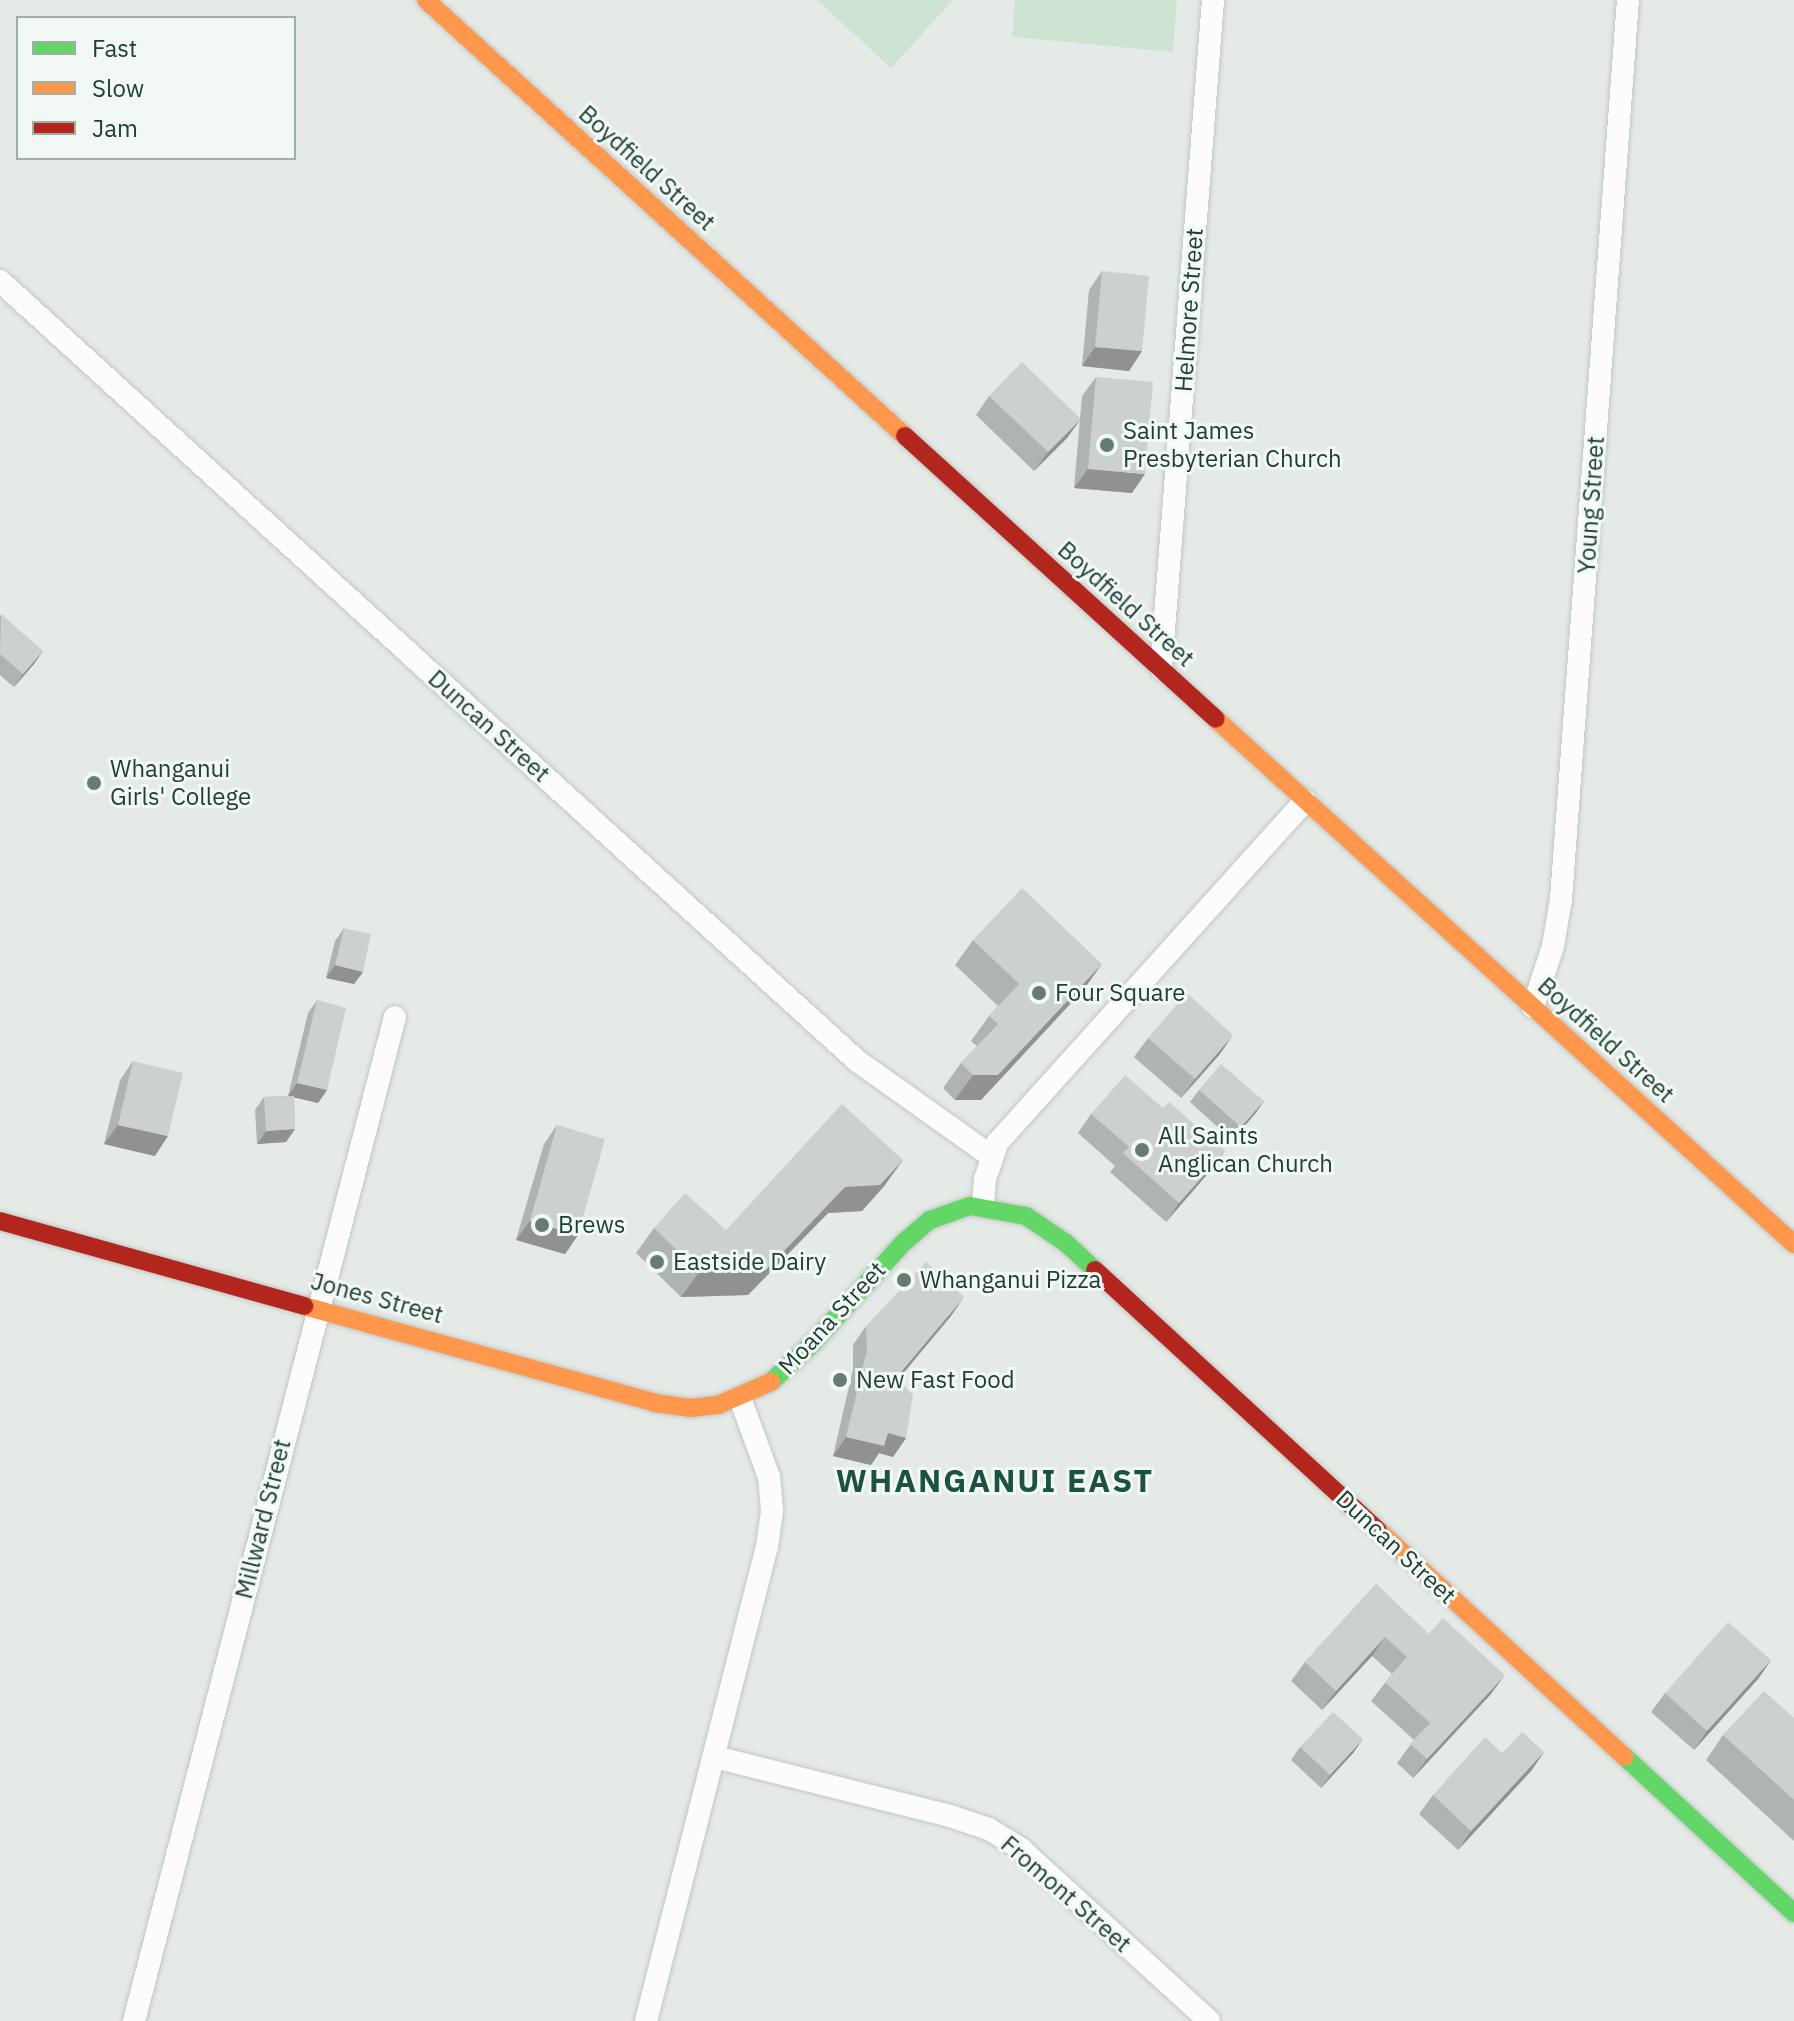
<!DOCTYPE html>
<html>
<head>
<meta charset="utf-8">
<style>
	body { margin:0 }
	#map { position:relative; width:1794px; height:2021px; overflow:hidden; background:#e5eae7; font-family:"IBM Plex Sans",sans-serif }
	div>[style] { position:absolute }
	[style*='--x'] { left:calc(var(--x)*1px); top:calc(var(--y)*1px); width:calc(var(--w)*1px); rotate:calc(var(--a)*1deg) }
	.green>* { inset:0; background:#cde4d3 }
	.roads { filter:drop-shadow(0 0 2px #c2c7c4) drop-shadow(0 0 2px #c2c7c4) }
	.street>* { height:22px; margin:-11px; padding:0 11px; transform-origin:11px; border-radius:11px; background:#fbfcfb }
	.fast>* { height:18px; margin:-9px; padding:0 9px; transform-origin:9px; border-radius:9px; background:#63d668 }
	.slow>* { height:18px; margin:-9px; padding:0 9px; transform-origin:9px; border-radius:9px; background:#ff974d }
	.jam>* { height:18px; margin:-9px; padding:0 9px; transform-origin:9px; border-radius:9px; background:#b3261e }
	.wall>* { inset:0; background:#afb4b2 }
	.shaded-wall>* { inset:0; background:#8f9291 }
	.building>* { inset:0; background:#ccd1cf }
	.dots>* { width:22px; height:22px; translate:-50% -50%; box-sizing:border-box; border:4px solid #f2f9f5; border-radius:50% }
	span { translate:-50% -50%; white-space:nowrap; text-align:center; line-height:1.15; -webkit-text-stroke:6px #f2f9f5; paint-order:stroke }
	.street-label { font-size:24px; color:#203f35 }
	.poi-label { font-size:24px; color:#203f35 }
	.left { translate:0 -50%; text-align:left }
	.district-label { font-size:32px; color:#1b5242; font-weight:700; letter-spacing:2px }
	.legend { position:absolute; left:16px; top:16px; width:280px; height:144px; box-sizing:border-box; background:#f2f9f5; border:2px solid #9eafa8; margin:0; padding:10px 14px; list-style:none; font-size:24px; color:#203f35 }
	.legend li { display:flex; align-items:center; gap:16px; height:40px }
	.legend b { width:40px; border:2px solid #9eafa8 }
</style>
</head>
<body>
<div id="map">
	<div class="green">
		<i style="clip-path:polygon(817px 0,953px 0,891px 68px)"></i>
		<i style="clip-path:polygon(1015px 0,1177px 0,1173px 52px,1012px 37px)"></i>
	</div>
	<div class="roads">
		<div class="street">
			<i style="--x:0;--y:281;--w:1157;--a:42.3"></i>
			<i style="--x:856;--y:1060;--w:166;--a:35.4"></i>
			<i style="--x:1161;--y:668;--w:670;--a:-85.55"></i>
			<i style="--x:1533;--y:1007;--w:64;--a:-71.8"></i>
			<i style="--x:1553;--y:946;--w:48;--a:-80.3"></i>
			<i style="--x:1561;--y:899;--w:901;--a:-85.74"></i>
			<i style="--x:983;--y:1206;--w:27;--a:-86"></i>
			<i style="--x:985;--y:1179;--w:39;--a:-71"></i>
			<i style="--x:998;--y:1142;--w:459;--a:-48"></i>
			<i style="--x:715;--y:1757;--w:242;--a:14.1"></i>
			<i style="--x:950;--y:1816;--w:41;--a:18.4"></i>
			<i style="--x:989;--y:1829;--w:39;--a:32"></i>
			<i style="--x:1022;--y:1850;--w:253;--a:42.4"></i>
			<i style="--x:134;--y:2021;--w:1037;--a:-75.43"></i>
			<i style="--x:646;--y:2021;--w:489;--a:-75.7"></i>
			<i style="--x:767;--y:1547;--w:37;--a:-82"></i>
			<i style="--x:772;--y:1510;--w:33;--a:-95"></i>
			<i style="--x:769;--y:1477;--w:84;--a:-110.2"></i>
		</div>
		<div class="fast">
			<i style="--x:771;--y:1382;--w:56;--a:-42.8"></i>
			<i style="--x:812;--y:1344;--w:135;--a:-48"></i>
			<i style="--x:902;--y:1244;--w:37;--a:-41"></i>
			<i style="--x:930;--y:1220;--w:42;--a:-19.3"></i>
			<i style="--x:970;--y:1206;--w:57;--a:10.1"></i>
			<i style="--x:1026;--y:1216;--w:48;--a:34"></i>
			<i style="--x:1066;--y:1243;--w:40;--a:43"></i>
			<i style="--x:1625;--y:1757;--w:230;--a:42.7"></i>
		</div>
		<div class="slow">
			<i style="--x:426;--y:0;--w:648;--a:42.31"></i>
			<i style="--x:1216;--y:719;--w:781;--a:42.25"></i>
			<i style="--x:304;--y:1306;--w:364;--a:15.4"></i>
			<i style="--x:655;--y:1403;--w:35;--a:8"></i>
			<i style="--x:690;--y:1408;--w:28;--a:-6"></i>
			<i style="--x:718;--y:1405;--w:58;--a:-23.5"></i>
			<i style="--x:1378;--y:1530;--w:335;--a:42.6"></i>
		</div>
		<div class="jam">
			<i style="--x:905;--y:436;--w:420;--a:42.3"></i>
			<i style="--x:0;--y:1221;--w:316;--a:15.6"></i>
			<i style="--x:1095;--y:1270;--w:384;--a:42.6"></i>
		</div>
	</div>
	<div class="wall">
		<i style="clip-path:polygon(1102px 271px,1142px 351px,1129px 371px,1082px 366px,1089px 290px)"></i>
		<i style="clip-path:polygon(1096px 377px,1132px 493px,1074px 488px,1080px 419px,1067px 438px,1034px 471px,976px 415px,989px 396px,1080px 418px,1082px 396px)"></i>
		<i style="clip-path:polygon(0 615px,43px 651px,34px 664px,14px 687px,0 675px)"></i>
		<i style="clip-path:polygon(344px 928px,363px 972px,354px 984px,326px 978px,335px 941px)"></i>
		<i style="clip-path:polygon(973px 940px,1084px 989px,981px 1100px,955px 1100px,943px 1088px,961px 1063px,977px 1046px,971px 1041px,989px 1016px,998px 1006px,955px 965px)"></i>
		<i style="clip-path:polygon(317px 1000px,327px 1090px,318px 1103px,294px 1097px,295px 1129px,286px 1142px,257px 1144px,255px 1110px,264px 1097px,288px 1096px,308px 1013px)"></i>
		<i style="clip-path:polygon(1148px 1038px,1220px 1054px,1181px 1098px,1134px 1057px)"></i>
		<i style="clip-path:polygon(133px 1061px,155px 1156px,104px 1144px,120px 1080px)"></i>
		<i style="clip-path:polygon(1199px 1090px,1264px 1101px,1255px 1114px,1232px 1140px,1190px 1102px)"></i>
		<i style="clip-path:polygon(1163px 1108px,1225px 1151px,1211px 1170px,1166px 1222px,1110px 1172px,1115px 1166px,1078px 1133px,1091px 1114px)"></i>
		<i style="clip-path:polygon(557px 1125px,578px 1235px,565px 1254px,516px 1240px,544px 1144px)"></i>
		<i style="clip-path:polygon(885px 1185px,862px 1211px,828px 1213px,748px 1295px,681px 1297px,636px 1253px,654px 1228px,726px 1230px)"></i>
		<i style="clip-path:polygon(951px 1316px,898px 1380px,906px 1438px,893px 1457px,879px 1453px,871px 1465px,833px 1456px,853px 1369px,853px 1345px,866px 1326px)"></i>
		<i style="clip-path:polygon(1376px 1584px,1491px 1694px,1413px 1778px,1397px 1763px,1414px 1740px,1371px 1701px,1392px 1674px,1372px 1656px,1322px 1710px,1291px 1681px,1305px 1662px)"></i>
		<i style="clip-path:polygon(1771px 1660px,1758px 1679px,1694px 1750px,1651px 1712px,1665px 1693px)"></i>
		<i style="clip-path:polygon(1794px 1718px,1794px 1841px,1706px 1760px,1723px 1735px)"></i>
		<i style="clip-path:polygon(1300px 1747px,1354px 1752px,1321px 1788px,1291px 1760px)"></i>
		<i style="clip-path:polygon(1544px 1752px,1531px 1771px,1458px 1850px,1419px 1814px,1433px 1795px,1502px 1753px)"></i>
	</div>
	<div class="shaded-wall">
		<i style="clip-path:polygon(1095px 347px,1142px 351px,1129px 371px,1082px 366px)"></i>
		<i style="clip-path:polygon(1081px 419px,1067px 438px,1034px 471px,1048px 452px)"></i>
		<i style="clip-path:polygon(1088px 469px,1145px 474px,1132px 493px,1074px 488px)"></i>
		<i style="clip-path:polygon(43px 651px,34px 664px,14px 687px,23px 674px)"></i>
		<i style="clip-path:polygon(1102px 964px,1084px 989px,981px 1100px,955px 1100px,973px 1075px)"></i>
		<i style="clip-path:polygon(335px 965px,363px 972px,354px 984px,326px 978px)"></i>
		<i style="clip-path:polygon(1233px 1035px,1220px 1054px,1181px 1098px,1195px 1079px)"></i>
		<i style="clip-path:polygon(297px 1083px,327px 1090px,318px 1103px,288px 1096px)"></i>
		<i style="clip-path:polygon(1264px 1101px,1255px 1114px,1232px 1140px,1241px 1127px)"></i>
		<i style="clip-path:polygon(118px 1125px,168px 1136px,155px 1156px,104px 1144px)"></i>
		<i style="clip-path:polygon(295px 1129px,286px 1142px,257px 1144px,266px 1131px)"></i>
		<i style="clip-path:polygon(1225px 1151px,1211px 1170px,1166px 1222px,1179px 1203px)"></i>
		<i style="clip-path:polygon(903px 1160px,885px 1185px,862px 1211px,828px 1213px,748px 1295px,681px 1297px,699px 1272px,845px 1187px)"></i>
		<i style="clip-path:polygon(530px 1221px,578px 1235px,565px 1254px,516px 1240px)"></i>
		<i style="clip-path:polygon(964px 1297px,951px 1316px,883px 1397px,896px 1378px)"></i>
		<i style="clip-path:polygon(888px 1433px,906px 1438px,893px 1457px,879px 1453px,871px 1465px,833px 1456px,846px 1437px)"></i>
		<i style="clip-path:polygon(1385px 1637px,1372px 1656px,1322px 1710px,1336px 1691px)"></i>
		<i style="clip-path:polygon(1771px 1660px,1758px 1679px,1694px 1750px,1707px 1731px)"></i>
		<i style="clip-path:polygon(1505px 1675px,1491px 1694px,1413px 1778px,1427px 1759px)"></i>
		<i style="clip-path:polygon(1363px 1739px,1354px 1752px,1321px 1788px,1330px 1775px)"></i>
		<i style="clip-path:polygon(1544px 1752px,1531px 1771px,1458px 1850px,1471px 1831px)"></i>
	</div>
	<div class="building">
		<i style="clip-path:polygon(1102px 271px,1149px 276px,1142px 351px,1095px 347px)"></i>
		<i style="clip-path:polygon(1022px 362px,1081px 419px,1048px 452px,989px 396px)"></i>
		<i style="clip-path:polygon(1096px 377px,1153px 382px,1145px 474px,1088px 469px)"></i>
		<i style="clip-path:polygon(1px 614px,43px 651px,23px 674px,0 654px)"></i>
		<i style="clip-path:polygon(1022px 888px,1102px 964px,998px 1075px,973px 1075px,961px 1063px,998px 1024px,989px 1016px,1019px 984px,973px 940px)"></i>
		<i style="clip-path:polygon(344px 928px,371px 934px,363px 972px,335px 965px)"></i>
		<i style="clip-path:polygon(1187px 993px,1233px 1035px,1195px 1079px,1148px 1038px)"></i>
		<i style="clip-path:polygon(317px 1000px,346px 1008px,327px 1090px,297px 1083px)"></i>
		<i style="clip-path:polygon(133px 1061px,183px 1073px,168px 1136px,118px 1125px)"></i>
		<i style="clip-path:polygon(1221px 1064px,1264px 1101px,1241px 1127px,1199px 1090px)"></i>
		<i style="clip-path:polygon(1125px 1075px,1163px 1108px,1169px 1102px,1225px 1151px,1179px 1203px,1123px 1153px,1129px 1147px,1091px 1114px)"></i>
		<i style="clip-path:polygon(294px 1096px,295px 1129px,266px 1131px,264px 1097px)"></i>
		<i style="clip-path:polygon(842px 1104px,903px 1160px,880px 1185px,845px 1187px,766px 1270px,699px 1272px,654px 1228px,685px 1193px,726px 1230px)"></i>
		<i style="clip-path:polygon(557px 1125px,605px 1139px,578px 1235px,530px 1221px)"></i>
		<i style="clip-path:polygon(926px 1262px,964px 1297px,896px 1378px,913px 1395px,906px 1438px,888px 1433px,884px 1446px,846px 1437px,867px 1350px,866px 1326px)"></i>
		<i style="clip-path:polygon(1376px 1584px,1429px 1634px,1443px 1618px,1505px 1675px,1427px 1759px,1410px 1744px,1430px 1723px,1385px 1682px,1407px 1657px,1385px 1637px,1336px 1691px,1305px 1662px)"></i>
		<i style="clip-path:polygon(1728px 1622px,1771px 1660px,1707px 1731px,1665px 1693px)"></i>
		<i style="clip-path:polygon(1764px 1691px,1794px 1718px,1794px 1800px,1723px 1735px)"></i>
		<i style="clip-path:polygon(1333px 1712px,1363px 1739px,1330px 1775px,1300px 1747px)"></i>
		<i style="clip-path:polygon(1522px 1732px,1544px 1752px,1471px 1831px,1433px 1795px,1485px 1737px,1502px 1753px)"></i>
	</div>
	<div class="dots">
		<i style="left:1107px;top:445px;background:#657b73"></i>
		<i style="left:94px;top:783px;background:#657b73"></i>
		<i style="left:1039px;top:993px;background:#657b73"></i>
		<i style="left:1142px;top:1150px;background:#657b73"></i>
		<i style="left:542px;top:1225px;background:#657b73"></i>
		<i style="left:657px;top:1262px;background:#657b73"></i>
		<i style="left:904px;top:1280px;background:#657b73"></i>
		<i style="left:840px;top:1380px;background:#657b73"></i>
	</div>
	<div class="street-label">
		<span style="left:647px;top:168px;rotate:42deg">Boydfield Street</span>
		<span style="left:1189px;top:310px;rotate:-86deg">Helmore Street</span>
		<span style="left:1591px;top:505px;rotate:-86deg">Young Street</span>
		<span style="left:1126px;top:604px;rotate:42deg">Boydfield Street</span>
		<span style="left:489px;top:726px;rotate:42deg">Duncan Street</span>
		<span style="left:1606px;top:1040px;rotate:42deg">Boydfield Street</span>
		<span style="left:377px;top:1298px;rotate:15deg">Jones Street</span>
		<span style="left:832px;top:1318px;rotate:-47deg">Moana Street</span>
		<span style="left:263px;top:1519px;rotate:-76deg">Millward Street</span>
		<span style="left:1396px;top:1547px;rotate:43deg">Duncan Street</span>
		<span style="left:1066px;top:1894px;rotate:41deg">Fromont Street</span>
	</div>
	<div class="poi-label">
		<span class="left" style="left:1123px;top:445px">Saint James<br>Presbyterian Church</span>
		<span class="left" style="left:110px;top:783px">Whanganui<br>Girls' College</span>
		<span class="left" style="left:1055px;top:993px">Four Square</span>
		<span class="left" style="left:1158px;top:1150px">All Saints<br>Anglican Church</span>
		<span class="left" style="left:558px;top:1225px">Brews</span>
		<span class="left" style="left:673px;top:1262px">Eastside Dairy</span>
		<span class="left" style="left:920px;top:1280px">Whanganui Pizza</span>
		<span class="left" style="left:856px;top:1380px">New Fast Food</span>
	</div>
	<div class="district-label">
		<span style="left:995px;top:1480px">WHANGANUI EAST</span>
	</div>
	<ul class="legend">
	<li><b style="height:10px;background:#63d668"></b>Fast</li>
	<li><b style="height:10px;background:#ff974d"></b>Slow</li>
	<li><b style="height:10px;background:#b3261e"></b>Jam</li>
	</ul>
</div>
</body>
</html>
